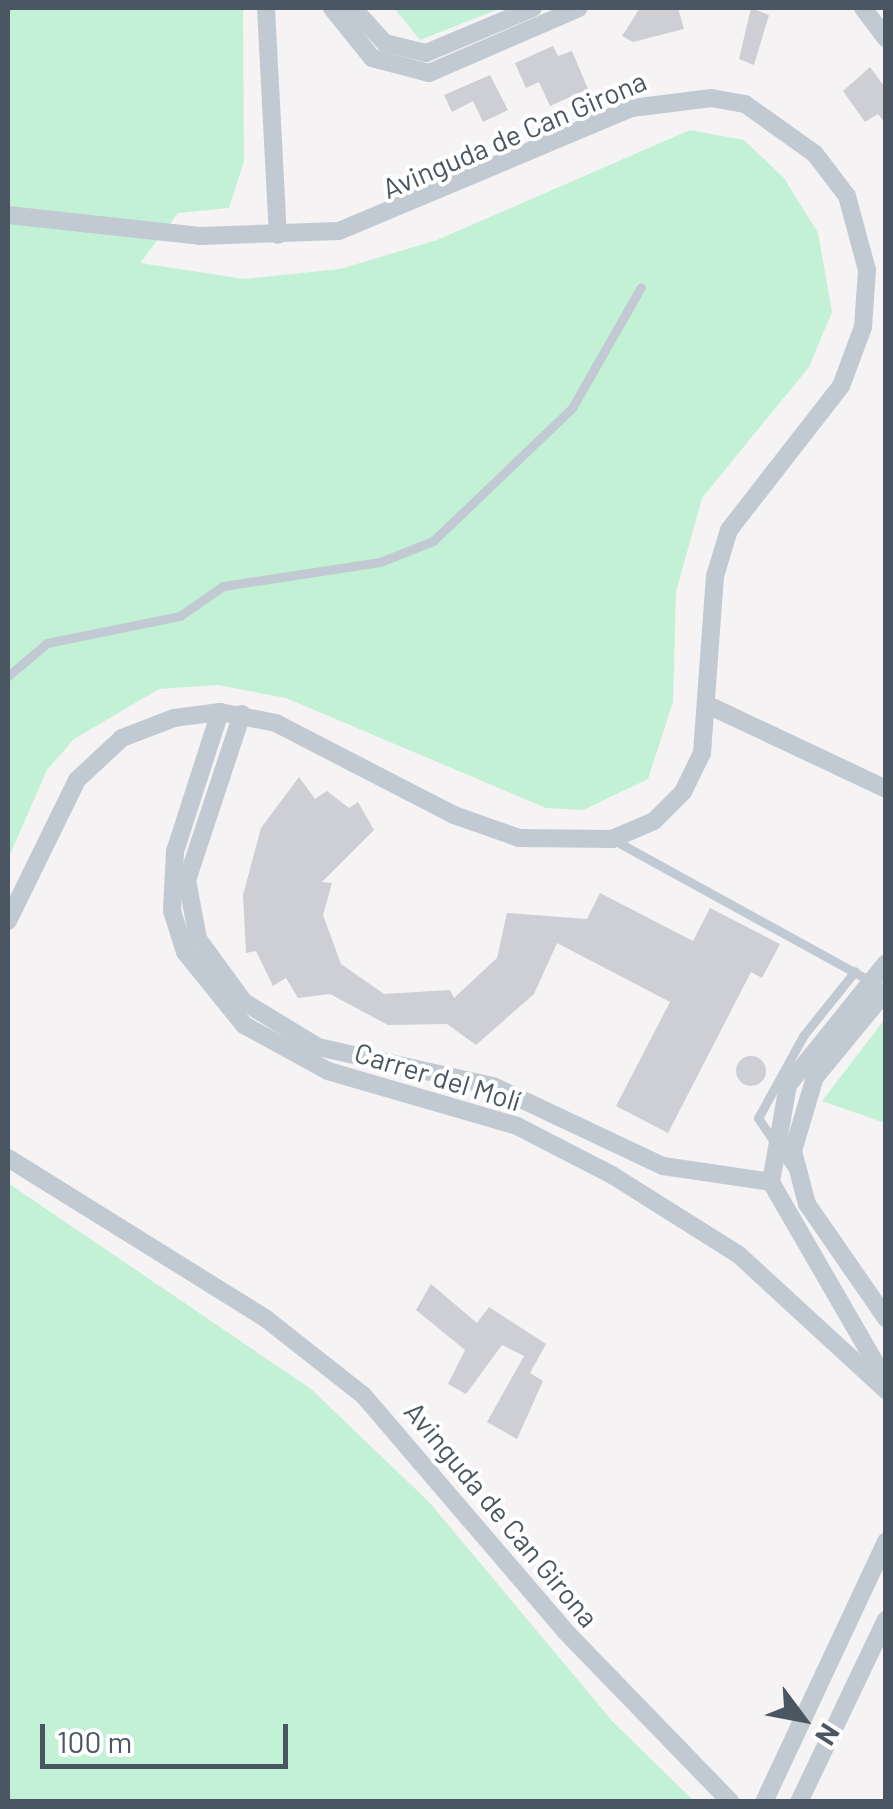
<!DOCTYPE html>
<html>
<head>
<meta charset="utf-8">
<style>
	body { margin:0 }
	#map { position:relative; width:893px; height:1809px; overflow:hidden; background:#f5f3f3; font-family:Barlow,sans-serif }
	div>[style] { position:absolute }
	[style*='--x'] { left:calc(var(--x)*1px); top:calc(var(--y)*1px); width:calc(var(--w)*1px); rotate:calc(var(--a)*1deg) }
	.green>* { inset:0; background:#c3f1d5 }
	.building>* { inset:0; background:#cdcfd5 }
	.round { border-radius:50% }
	.lane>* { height:9px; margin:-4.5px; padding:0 4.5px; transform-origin:4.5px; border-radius:4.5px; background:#c1cad2 }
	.street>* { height:18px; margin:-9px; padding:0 9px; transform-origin:9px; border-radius:9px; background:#c1cad2 }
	span { translate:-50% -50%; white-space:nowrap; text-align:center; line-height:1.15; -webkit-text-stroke:8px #fff; paint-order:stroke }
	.street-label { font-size:28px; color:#4a5661 }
	.frame { position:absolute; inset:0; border:10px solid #4a5661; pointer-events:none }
	.north { position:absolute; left:753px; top:1669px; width:100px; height:100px; -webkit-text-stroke:8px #fff; paint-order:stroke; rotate:122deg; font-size:28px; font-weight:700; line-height:40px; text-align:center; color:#4a5661 }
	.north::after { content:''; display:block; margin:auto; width:35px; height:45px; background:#4a5661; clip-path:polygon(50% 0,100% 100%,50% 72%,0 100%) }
	.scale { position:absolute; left:40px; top:1724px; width:248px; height:45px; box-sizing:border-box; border:5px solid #4a5661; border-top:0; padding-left:12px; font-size:30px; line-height:35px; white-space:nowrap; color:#4a5661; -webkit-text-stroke:8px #fff; paint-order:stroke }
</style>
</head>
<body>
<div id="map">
	<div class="green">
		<i style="clip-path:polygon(8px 8px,243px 8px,244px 161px,229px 208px,178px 213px,140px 263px,244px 279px,340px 269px,437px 240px,690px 130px,744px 140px,784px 178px,818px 233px,832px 312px,809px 367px,702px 498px,676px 592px,673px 702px,648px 779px,583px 810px,546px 808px,286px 698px,218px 685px,159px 689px,74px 739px,47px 770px,8px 859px)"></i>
		<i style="clip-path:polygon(394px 8px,501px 8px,420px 40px)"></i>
		<i style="clip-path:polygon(885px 1019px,885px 1123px,822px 1101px)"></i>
		<i style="clip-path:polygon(8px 1183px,311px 1389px,429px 1502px,613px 1722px,694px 1801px,8px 1801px)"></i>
	</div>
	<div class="building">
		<i style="clip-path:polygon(640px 8px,678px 8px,684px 29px,633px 42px,622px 36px)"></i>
		<i style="clip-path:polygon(751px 8px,769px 15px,754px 65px,739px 59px)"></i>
		<i style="clip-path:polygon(553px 46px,558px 56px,572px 51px,588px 89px,550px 106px,539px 82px,526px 88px,515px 63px)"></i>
		<i style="clip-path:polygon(870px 67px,886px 89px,886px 124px,878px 114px,865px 122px,843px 91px)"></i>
		<i style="clip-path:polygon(490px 75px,508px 110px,483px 122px,473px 101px,452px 112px,444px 95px)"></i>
		<i style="clip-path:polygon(299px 777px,315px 799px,327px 791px,349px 808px,358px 802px,374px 830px,322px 882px,332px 883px,323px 915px,341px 964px,384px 994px,450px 990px,454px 998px,497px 958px,507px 913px,587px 919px,600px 893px,693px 941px,710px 908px,780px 944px,762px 978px,751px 972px,668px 1133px,616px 1106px,670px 1002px,557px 943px,534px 994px,476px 1045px,447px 1024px,388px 1025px,330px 994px,298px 998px,286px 978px,273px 986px,256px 951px,246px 953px,243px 895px,261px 828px)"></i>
		<i class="round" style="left:736px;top:1056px;width:30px;height:30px"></i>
		<i style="clip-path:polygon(431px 1284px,477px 1323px,489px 1307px,546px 1344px,530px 1373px,543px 1381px,517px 1439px,487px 1422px,524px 1356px,502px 1345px,466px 1394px,448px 1384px,465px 1350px,416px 1310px)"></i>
	</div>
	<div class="lane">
		<i style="--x:8;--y:676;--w:51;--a:-40.2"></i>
		<i style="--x:47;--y:643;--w:136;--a:-11.5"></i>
		<i style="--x:180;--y:616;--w:52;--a:-34.9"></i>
		<i style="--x:223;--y:586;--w:159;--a:-8.7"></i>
		<i style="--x:380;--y:562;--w:57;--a:-21.6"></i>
		<i style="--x:433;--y:541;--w:192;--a:-43.7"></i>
		<i style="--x:572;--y:408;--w:139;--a:-60.3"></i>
		<i style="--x:612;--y:839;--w:292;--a:28.8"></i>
		<i style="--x:794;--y:1171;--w:64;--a:-124.2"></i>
		<i style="--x:758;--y:1118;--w:94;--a:-61.2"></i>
		<i style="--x:803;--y:1036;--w:83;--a:-51.3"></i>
	</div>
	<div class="street">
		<i style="--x:266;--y:8;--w:227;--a:87"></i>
		<i style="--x:332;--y:8;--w:64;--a:51.3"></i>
		<i style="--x:372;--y:58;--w:59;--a:14.7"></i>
		<i style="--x:429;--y:73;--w:163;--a:-23.4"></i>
		<i style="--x:353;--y:8;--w:47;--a:47.6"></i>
		<i style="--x:385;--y:43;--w:42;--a:13.7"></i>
		<i style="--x:426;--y:53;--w:116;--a:-22.8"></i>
		<i style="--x:863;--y:8;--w:38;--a:53"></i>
		<i style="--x:8;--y:215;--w:193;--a:6.2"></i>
		<i style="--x:200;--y:236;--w:139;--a:-2.1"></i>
		<i style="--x:339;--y:231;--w:318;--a:-22.8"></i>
		<i style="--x:632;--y:108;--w:80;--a:-7.2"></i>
		<i style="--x:711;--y:98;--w:35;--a:10"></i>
		<i style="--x:745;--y:104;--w:86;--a:35.5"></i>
		<i style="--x:815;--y:154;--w:53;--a:52.7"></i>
		<i style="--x:847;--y:196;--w:77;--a:74.9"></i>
		<i style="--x:867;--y:270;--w:57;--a:94"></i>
		<i style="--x:863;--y:327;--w:63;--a:110.4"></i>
		<i style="--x:841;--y:386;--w:182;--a:127.9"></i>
		<i style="--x:729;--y:530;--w:48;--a:106.9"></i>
		<i style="--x:715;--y:576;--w:177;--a:94.2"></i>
		<i style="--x:702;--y:753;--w:43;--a:116"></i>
		<i style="--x:683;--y:792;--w:41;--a:135"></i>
		<i style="--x:654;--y:821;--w:46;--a:156.8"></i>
		<i style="--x:612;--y:839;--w:93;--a:-179.4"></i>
		<i style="--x:519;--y:838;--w:69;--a:-160.5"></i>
		<i style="--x:454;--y:815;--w:200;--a:-152.7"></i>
		<i style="--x:276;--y:723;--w:57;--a:-168.9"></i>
		<i style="--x:220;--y:712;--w:46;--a:172.6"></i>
		<i style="--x:174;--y:718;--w:56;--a:159"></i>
		<i style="--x:122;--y:738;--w:62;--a:137"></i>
		<i style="--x:77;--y:780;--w:157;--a:116.1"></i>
		<i style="--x:710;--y:706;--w:195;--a:25.2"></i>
		<i style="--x:220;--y:712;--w:146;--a:107.9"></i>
		<i style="--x:175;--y:851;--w:60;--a:92.9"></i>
		<i style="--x:172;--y:911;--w:43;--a:72.4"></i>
		<i style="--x:185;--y:952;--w:94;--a:51.1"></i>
		<i style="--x:244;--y:1025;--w:96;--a:28.7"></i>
		<i style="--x:328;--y:1071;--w:197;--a:16.2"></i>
		<i style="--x:517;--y:1126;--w:107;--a:27.3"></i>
		<i style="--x:612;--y:1175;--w:150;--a:32.2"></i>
		<i style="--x:739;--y:1255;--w:200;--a:42.6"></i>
		<i style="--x:242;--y:714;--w:175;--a:108.3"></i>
		<i style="--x:187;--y:880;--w:60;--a:79.4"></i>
		<i style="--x:198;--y:939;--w:78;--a:53.9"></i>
		<i style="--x:244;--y:1002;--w:87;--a:31.3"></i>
		<i style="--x:318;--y:1047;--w:179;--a:12.6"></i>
		<i style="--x:493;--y:1086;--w:188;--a:25.2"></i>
		<i style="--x:663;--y:1166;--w:109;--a:8.4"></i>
		<i style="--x:886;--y:991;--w:112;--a:129.5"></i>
		<i style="--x:815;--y:1077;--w:77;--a:106.6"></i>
		<i style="--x:793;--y:1151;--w:55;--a:75.2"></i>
		<i style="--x:807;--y:1204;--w:139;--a:55.3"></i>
		<i style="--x:8;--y:1158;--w:303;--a:31.9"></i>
		<i style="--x:265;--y:1318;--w:125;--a:38.2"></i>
		<i style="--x:363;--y:1395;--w:312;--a:49.4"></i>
		<i style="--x:566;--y:1632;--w:237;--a:45.9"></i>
		<i style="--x:880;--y:1371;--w:218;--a:-120"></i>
		<i style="--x:771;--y:1182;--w:98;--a:-80.1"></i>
		<i style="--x:788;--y:1085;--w:156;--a:-51.2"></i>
		<i style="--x:764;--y:1802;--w:288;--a:-64.9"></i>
		<i style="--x:799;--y:1802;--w:202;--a:-64.5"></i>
	</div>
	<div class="street-label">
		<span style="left:514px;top:134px;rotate:-23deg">Avinguda de Can Girona</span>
		<span style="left:438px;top:1076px;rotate:17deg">Carrer del Molí</span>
		<span style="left:502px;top:1514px;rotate:50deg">Avinguda de Can Girona</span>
	</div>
	<div class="frame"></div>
	<div class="north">N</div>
	<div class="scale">100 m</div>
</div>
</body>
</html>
